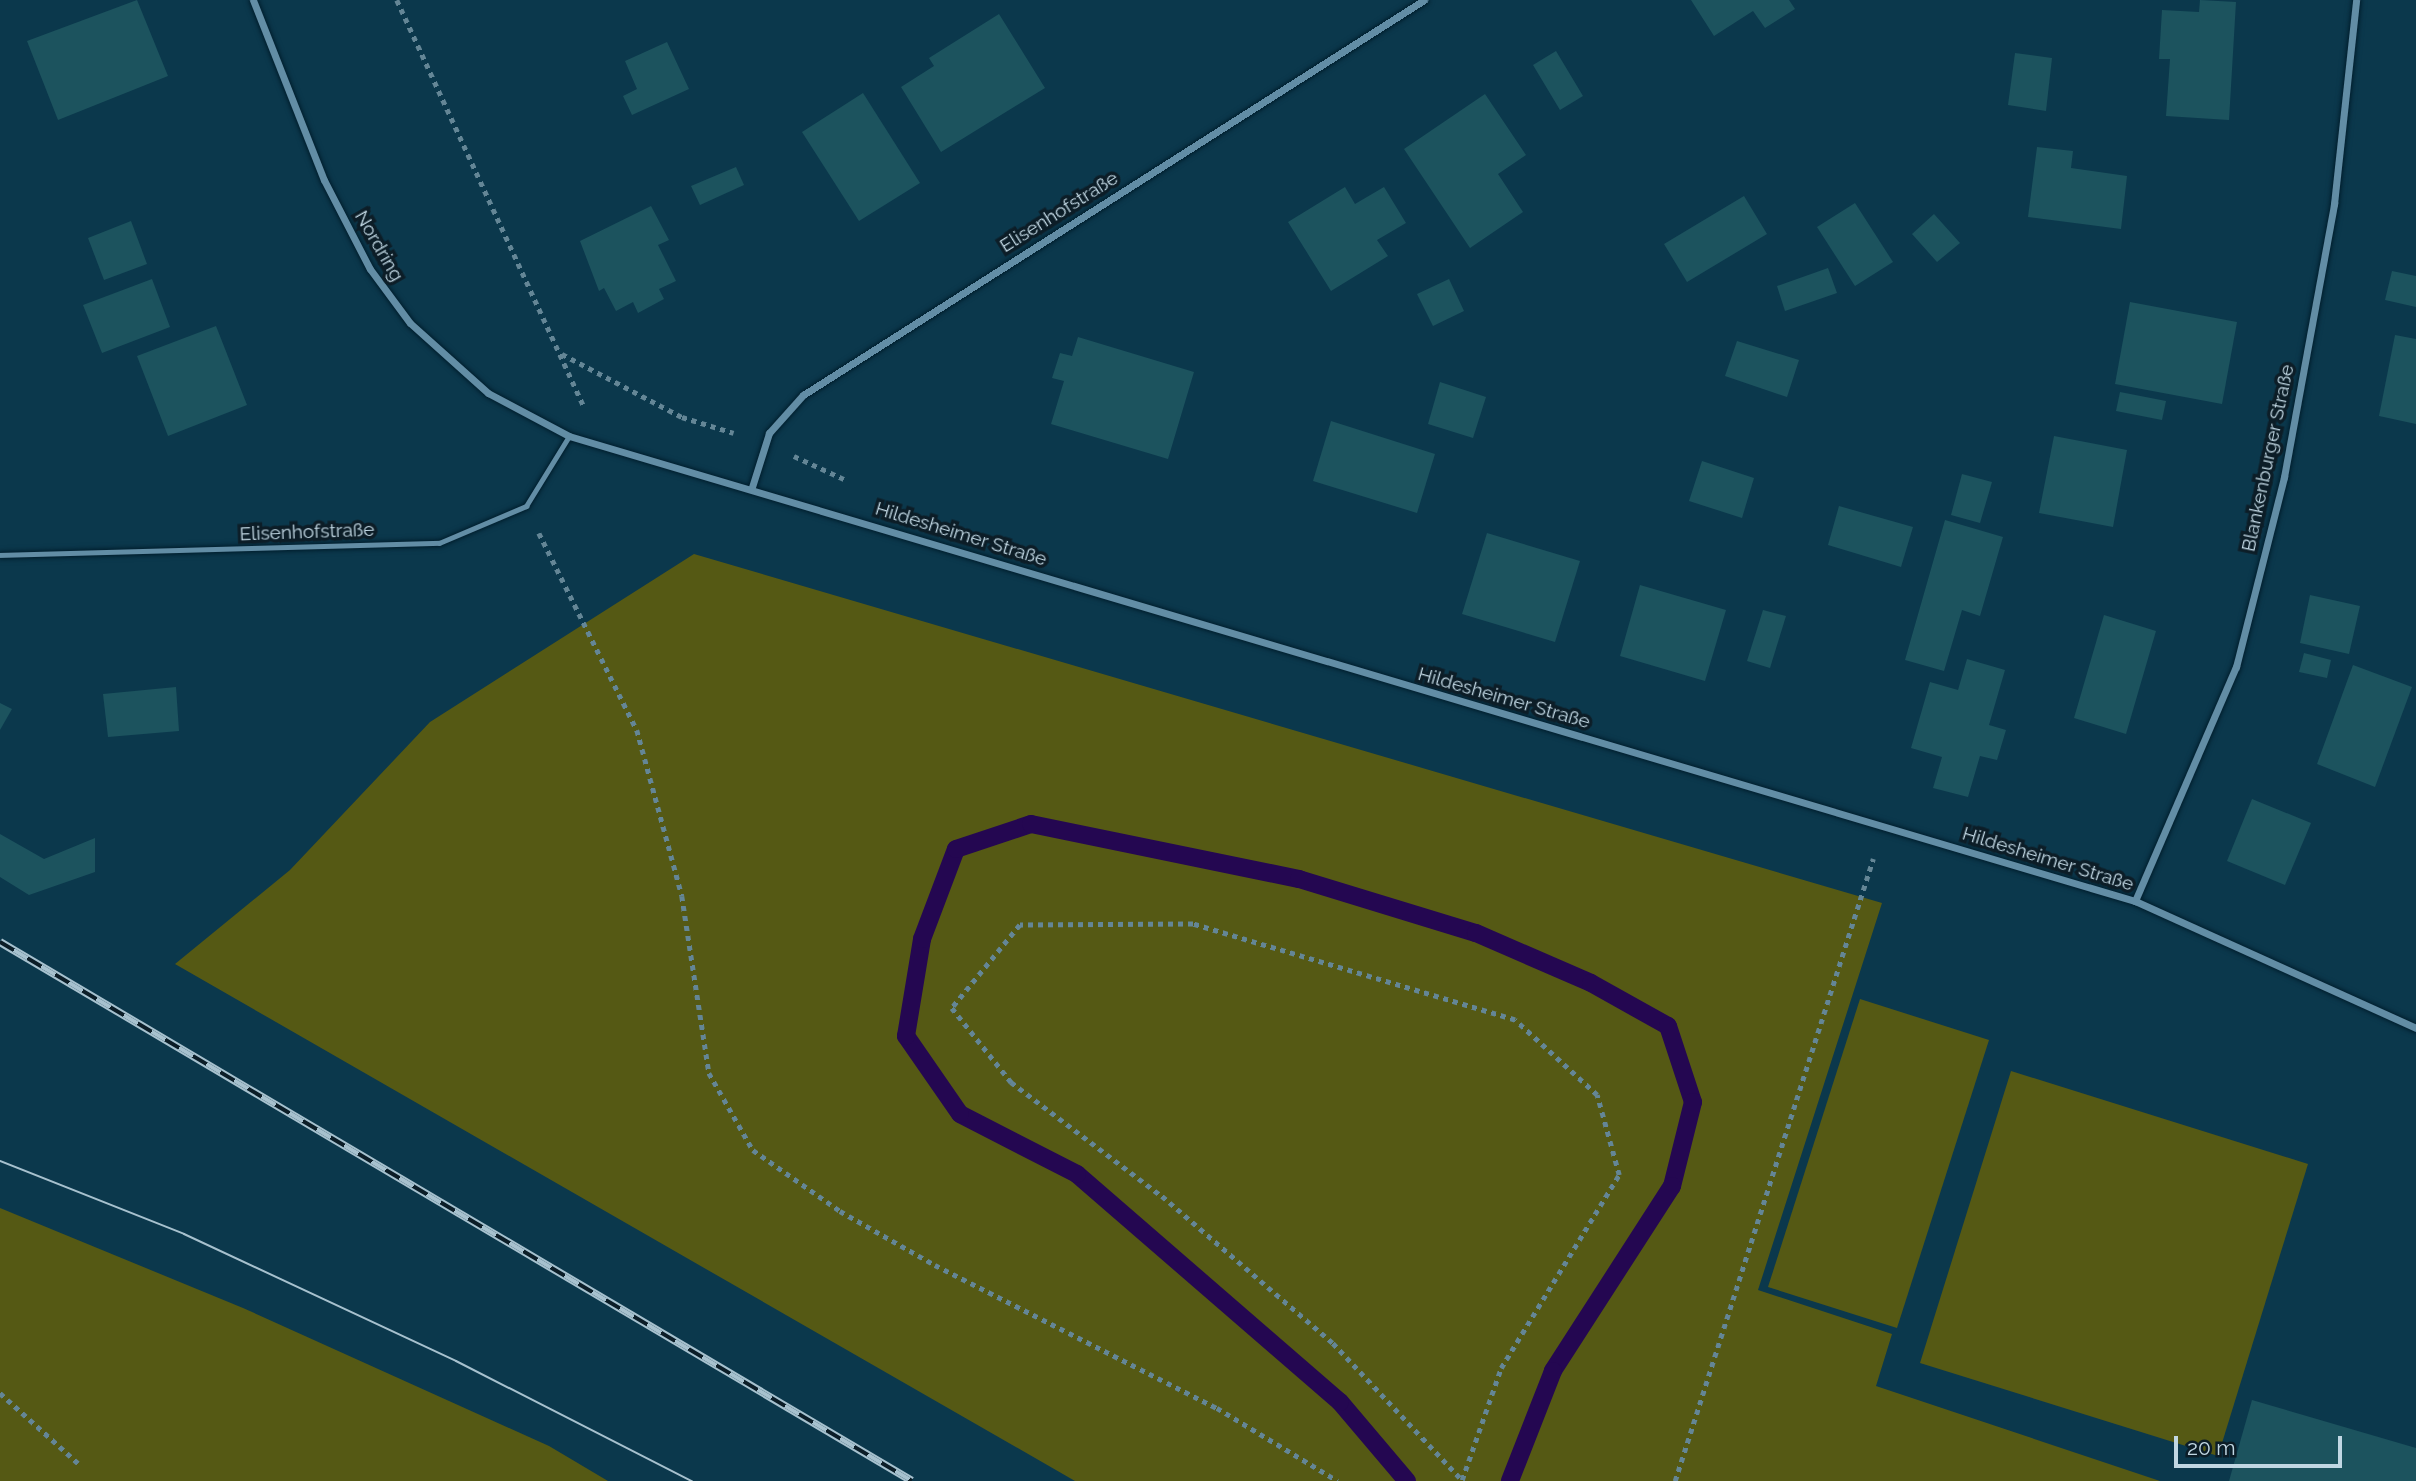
<!DOCTYPE html>
<html>
<head>
<meta charset="utf-8">
<style>
	body { margin:0 }
	#map { position:relative; width:2416px; height:1481px; overflow:hidden; background:#0b384c; font-family:Raleway,sans-serif }
	div>[style] { position:absolute }
	[style*='--x'] { left:calc(var(--x)*1px); top:calc(var(--y)*1px); width:calc(var(--w)*1px); rotate:calc(var(--a)*1deg) }
	.green>* { inset:0; background:#555914 }
	.stream>* { height:18px; margin:-9px; padding:0 9px; transform-origin:9px; border-radius:9px; background:#240751 }
	.building>* { inset:0; background:#1c535e }
	.path>* { height:4.5px; margin-top:-2.25px; transform-origin:0; background:repeating-linear-gradient(90deg,#648696 0 5px,transparent 0 10px) }
	.roads { filter:drop-shadow(0 0 2px #001e2d) drop-shadow(0 0 2px #001e2d) }
	.lane>* { height:5px; margin:-2.5px; padding:0 2.5px; transform-origin:2.5px; border-radius:2.5px; background:#628da5 }
	.street>* { height:7px; margin:-3.5px; padding:0 3.5px; transform-origin:3.5px; border-radius:3.5px; background:#628da5 }
	.tram>* { height:2px; margin:-1px; padding:0 1px; transform-origin:1px; border-radius:1px; background:#a7c1ce }
	.rail>* { height:8px; margin-top:-4px; transform-origin:0; background:repeating-linear-gradient(90deg,#0c1d27 0 16px,#a7c1ce 0 32px); box-sizing:border-box; border-block:2px solid #a7c1ce }
	span { translate:-50% -50%; white-space:nowrap; text-align:center; line-height:1.15; -webkit-text-stroke:7px #0c1d27; paint-order:stroke }
	.street-label { font-size:19px; color:#c1d7e3 }
	.scale { position:absolute; left:2174px; top:1436px; width:168px; height:32px; box-sizing:border-box; border:4px solid #c1d7e3; border-top:0; padding-left:9px; font-size:21px; line-height:24px; white-space:nowrap; color:#c1d7e3; -webkit-text-stroke:5px #0c1d27; paint-order:stroke }
</style>
</head>
<body>
<div id="map">
	<div class="green">
		<i style="clip-path:polygon(694px 554px,1882px 903px,1758px 1290px,1892px 1334px,1876px 1386px,2160px 1481px,1075px 1481px,175px 964px,290px 870px,430px 722px)"></i>
		<i style="clip-path:polygon(1860px 999px,1989px 1040px,1897px 1328px,1768px 1287px)"></i>
		<i style="clip-path:polygon(2011px 1071px,2308px 1164px,2218px 1456px,1920px 1363px)"></i>
		<i style="clip-path:polygon(0 1208px,243px 1308px,549px 1446px,608px 1481px,0 1481px)"></i>
	</div>
	<div class="stream">
		<i style="--x:1407;--y:1481;--w:104;--a:-130.3"></i>
		<i style="--x:1340;--y:1402;--w:348;--a:-139.1"></i>
		<i style="--x:1077;--y:1174;--w:131;--a:-152.9"></i>
		<i style="--x:960;--y:1114;--w:95;--a:-124.7"></i>
		<i style="--x:906;--y:1036;--w:98;--a:-80.6"></i>
		<i style="--x:922;--y:939;--w:96;--a:-69.3"></i>
		<i style="--x:956;--y:849;--w:79;--a:-18.4"></i>
		<i style="--x:1031;--y:824;--w:274;--a:11.6"></i>
		<i style="--x:1299;--y:879;--w:185;--a:17"></i>
		<i style="--x:1476;--y:933;--w:125;--a:23.5"></i>
		<i style="--x:1591;--y:983;--w:88;--a:29.2"></i>
		<i style="--x:1668;--y:1026;--w:80;--a:71.8"></i>
		<i style="--x:1693;--y:1102;--w:87;--a:104"></i>
		<i style="--x:1672;--y:1186;--w:220;--a:122.8"></i>
		<i style="--x:1553;--y:1371;--w:118;--a:111.4"></i>
	</div>
	<div class="building">
		<i style="clip-path:polygon(137px 0,168px 76px,58px 120px,27px 41px)"></i>
		<i style="clip-path:polygon(1691px 0,1789px 0,1795px 9px,1765px 28px,1753px 11px,1714px 36px)"></i>
		<i style="clip-path:polygon(2200px 0,2236px 2px,2229px 120px,2166px 116px,2170px 59px,2159px 59px,2162px 10px,2199px 12px)"></i>
		<i style="clip-path:polygon(999px 14px,1045px 88px,941px 152px,901px 87px,934px 66px,929px 58px)"></i>
		<i style="clip-path:polygon(667px 42px,689px 89px,632px 115px,623px 96px,637px 89px,625px 61px)"></i>
		<i style="clip-path:polygon(1556px 51px,1583px 96px,1560px 110px,1533px 65px)"></i>
		<i style="clip-path:polygon(2015px 53px,2052px 58px,2046px 111px,2008px 105px)"></i>
		<i style="clip-path:polygon(863px 93px,920px 183px,859px 221px,802px 132px)"></i>
		<i style="clip-path:polygon(1485px 94px,1526px 155px,1498px 174px,1523px 212px,1470px 248px,1404px 149px)"></i>
		<i style="clip-path:polygon(2037px 147px,2073px 151px,2071px 168px,2127px 176px,2121px 229px,2028px 217px)"></i>
		<i style="clip-path:polygon(736px 167px,744px 185px,700px 205px,691px 186px)"></i>
		<i style="clip-path:polygon(1345px 187px,1355px 204px,1384px 187px,1406px 223px,1377px 240px,1388px 256px,1331px 291px,1288px 222px)"></i>
		<i style="clip-path:polygon(1744px 196px,1767px 234px,1687px 282px,1664px 244px)"></i>
		<i style="clip-path:polygon(1855px 203px,1893px 262px,1855px 286px,1817px 227px)"></i>
		<i style="clip-path:polygon(651px 206px,669px 240px,658px 245px,676px 281px,659px 289px,664px 299px,638px 313px,633px 302px,616px 311px,604px 288px,599px 291px,580px 241px)"></i>
		<i style="clip-path:polygon(1934px 214px,1960px 243px,1937px 262px,1912px 234px)"></i>
		<i style="clip-path:polygon(131px 221px,147px 264px,104px 280px,88px 238px)"></i>
		<i style="clip-path:polygon(1828px 268px,1837px 293px,1785px 311px,1777px 286px)"></i>
		<i style="clip-path:polygon(2392px 271px,2416px 276px,2416px 307px,2385px 300px)"></i>
		<i style="clip-path:polygon(152px 279px,170px 327px,102px 353px,83px 305px)"></i>
		<i style="clip-path:polygon(1449px 279px,1464px 311px,1433px 326px,1417px 294px)"></i>
		<i style="clip-path:polygon(2130px 302px,2237px 322px,2222px 404px,2115px 384px)"></i>
		<i style="clip-path:polygon(216px 326px,247px 405px,168px 436px,137px 356px)"></i>
		<i style="clip-path:polygon(2395px 335px,2416px 339px,2416px 424px,2379px 416px)"></i>
		<i style="clip-path:polygon(1078px 337px,1194px 372px,1168px 459px,1051px 424px,1064px 381px,1052px 378px,1060px 353px,1072px 356px)"></i>
		<i style="clip-path:polygon(1737px 341px,1799px 360px,1787px 397px,1725px 376px)"></i>
		<i style="clip-path:polygon(1440px 382px,1486px 397px,1473px 438px,1428px 424px)"></i>
		<i style="clip-path:polygon(2120px 392px,2166px 401px,2162px 420px,2116px 411px)"></i>
		<i style="clip-path:polygon(1331px 421px,1435px 454px,1417px 513px,1313px 481px)"></i>
		<i style="clip-path:polygon(2054px 436px,2127px 450px,2113px 527px,2039px 513px)"></i>
		<i style="clip-path:polygon(1702px 461px,1754px 478px,1742px 518px,1689px 501px)"></i>
		<i style="clip-path:polygon(1962px 474px,1992px 482px,1980px 523px,1951px 515px)"></i>
		<i style="clip-path:polygon(1839px 506px,1913px 527px,1901px 567px,1828px 545px)"></i>
		<i style="clip-path:polygon(1945px 520px,2003px 537px,1980px 616px,1962px 610px,1944px 671px,1905px 660px)"></i>
		<i style="clip-path:polygon(1487px 533px,1580px 561px,1555px 642px,1462px 614px)"></i>
		<i style="clip-path:polygon(1640px 585px,1726px 610px,1705px 681px,1620px 656px)"></i>
		<i style="clip-path:polygon(2310px 595px,2360px 606px,2349px 654px,2300px 643px)"></i>
		<i style="clip-path:polygon(1763px 610px,1786px 616px,1770px 668px,1747px 661px)"></i>
		<i style="clip-path:polygon(2104px 615px,2156px 631px,2126px 734px,2074px 718px)"></i>
		<i style="clip-path:polygon(2304px 653px,2331px 660px,2327px 678px,2299px 672px)"></i>
		<i style="clip-path:polygon(1967px 659px,2005px 670px,1989px 725px,2006px 730px,1997px 760px,1980px 756px,1968px 797px,1933px 788px,1942px 757px,1911px 748px,1930px 682px,1958px 690px)"></i>
		<i style="clip-path:polygon(2353px 665px,2412px 687px,2375px 787px,2317px 764px)"></i>
		<i style="clip-path:polygon(176px 687px,179px 731px,108px 737px,103px 694px)"></i>
		<i style="clip-path:polygon(0 703px,12px 709px,0 730px)"></i>
		<i style="clip-path:polygon(2252px 799px,2311px 823px,2285px 885px,2227px 861px)"></i>
		<i style="clip-path:polygon(0 834px,44px 859px,95px 838px,95px 872px,29px 895px,0 877px)"></i>
		<i style="clip-path:polygon(2252px 1400px,2416px 1448px,2416px 1481px,2229px 1481px)"></i>
	</div>
	<div class="path">
		<i style="--x:397;--y:0;--w:447;--a:65.3"></i>
		<i style="--x:562;--y:354;--w:136;--a:27.7"></i>
		<i style="--x:682;--y:417;--w:54;--a:17.1"></i>
		<i style="--x:794;--y:456;--w:55;--a:24.7"></i>
		<i style="--x:539;--y:533;--w:220;--a:63.6"></i>
		<i style="--x:637;--y:730;--w:172;--a:74.8"></i>
		<i style="--x:682;--y:896;--w:179;--a:81.3"></i>
		<i style="--x:709;--y:1073;--w:89;--a:60.3"></i>
		<i style="--x:753;--y:1150;--w:106;--a:35"></i>
		<i style="--x:840;--y:1211;--w:109;--a:29.6"></i>
		<i style="--x:935;--y:1265;--w:316;--a:26.9"></i>
		<i style="--x:1217;--y:1408;--w:141;--a:31.1"></i>
		<i style="--x:0;--y:1393;--w:105;--a:41.9"></i>
		<i style="--x:1462;--y:1480;--w:119;--a:-70.8"></i>
		<i style="--x:1501;--y:1368;--w:226;--a:-58.6"></i>
		<i style="--x:1619;--y:1175;--w:83;--a:-105.4"></i>
		<i style="--x:1597;--y:1095;--w:111;--a:-137.6"></i>
		<i style="--x:1515;--y:1020;--w:336;--a:-163.4"></i>
		<i style="--x:1193;--y:924;--w:173;--a:179.7"></i>
		<i style="--x:1020;--y:925;--w:107;--a:129.3"></i>
		<i style="--x:952;--y:1008;--w:95;--a:51.4"></i>
		<i style="--x:1011;--y:1082;--w:189;--a:37.1"></i>
		<i style="--x:1162;--y:1196;--w:225;--a:40.7"></i>
		<i style="--x:1333;--y:1343;--w:190;--a:46.7"></i>
		<i style="--x:1675;--y:1481;--w:653;--a:-72.34"></i>
	</div>
	<div class="roads">
		<div class="lane">
			<i style="--x:0;--y:555;--w:439;--a:-1.6"></i>
			<i style="--x:439;--y:543;--w:95;--a:-23"></i>
			<i style="--x:526;--y:506;--w:82;--a:-58.4"></i>
		</div>
		<div class="street">
			<i style="--x:253;--y:0;--w:193;--a:68.5"></i>
			<i style="--x:324;--y:180;--w:100;--a:62.7"></i>
			<i style="--x:370;--y:269;--w:67;--a:53.5"></i>
			<i style="--x:410;--y:323;--w:105;--a:41.9"></i>
			<i style="--x:488;--y:393;--w:92;--a:28"></i>
			<i style="--x:569;--y:436;--w:1634;--a:16.54"></i>
			<i style="--x:2135;--y:901;--w:308;--a:24.3"></i>
			<i style="--x:752;--y:487;--w:57;--a:-72.5"></i>
			<i style="--x:769;--y:433;--w:51;--a:-48.2"></i>
			<i style="--x:803;--y:395;--w:736;--a:-32.46"></i>
			<i style="--x:2135;--y:901;--w:255;--a:-66.7"></i>
			<i style="--x:2236;--y:667;--w:196;--a:-75.8"></i>
			<i style="--x:2284;--y:477;--w:278;--a:-79.6"></i>
			<i style="--x:2334;--y:204;--w:205;--a:-83.8"></i>
		</div>
	</div>
	<div class="tram">
		<i style="--x:0;--y:1161;--w:198;--a:21.6"></i>
		<i style="--x:184;--y:1234;--w:300;--a:25"></i>
		<i style="--x:456;--y:1361;--w:265;--a:27"></i>
	</div>
	<div class="rail">
		<i style="--x:0;--y:942;--w:1059;--a:30.58"></i>
	</div>
	<div class="street-label">
		<span style="left:1059px;top:212px;rotate:-32deg">Elisenhofstraße</span>
		<span style="left:379px;top:246px;rotate:60deg">Nordring</span>
		<span style="left:2268px;top:458px;rotate:-78deg">Blankenburger Straße</span>
		<span style="left:307px;top:532px;rotate:-2deg">Elisenhofstraße</span>
		<span style="left:961px;top:534px;rotate:17deg">Hildesheimer Straße</span>
		<span style="left:1504px;top:698px;rotate:16deg">Hildesheimer Straße</span>
		<span style="left:2048px;top:859px;rotate:17deg">Hildesheimer Straße</span>
	</div>
	<div class="scale">20 m</div>
</div>
</body>
</html>
